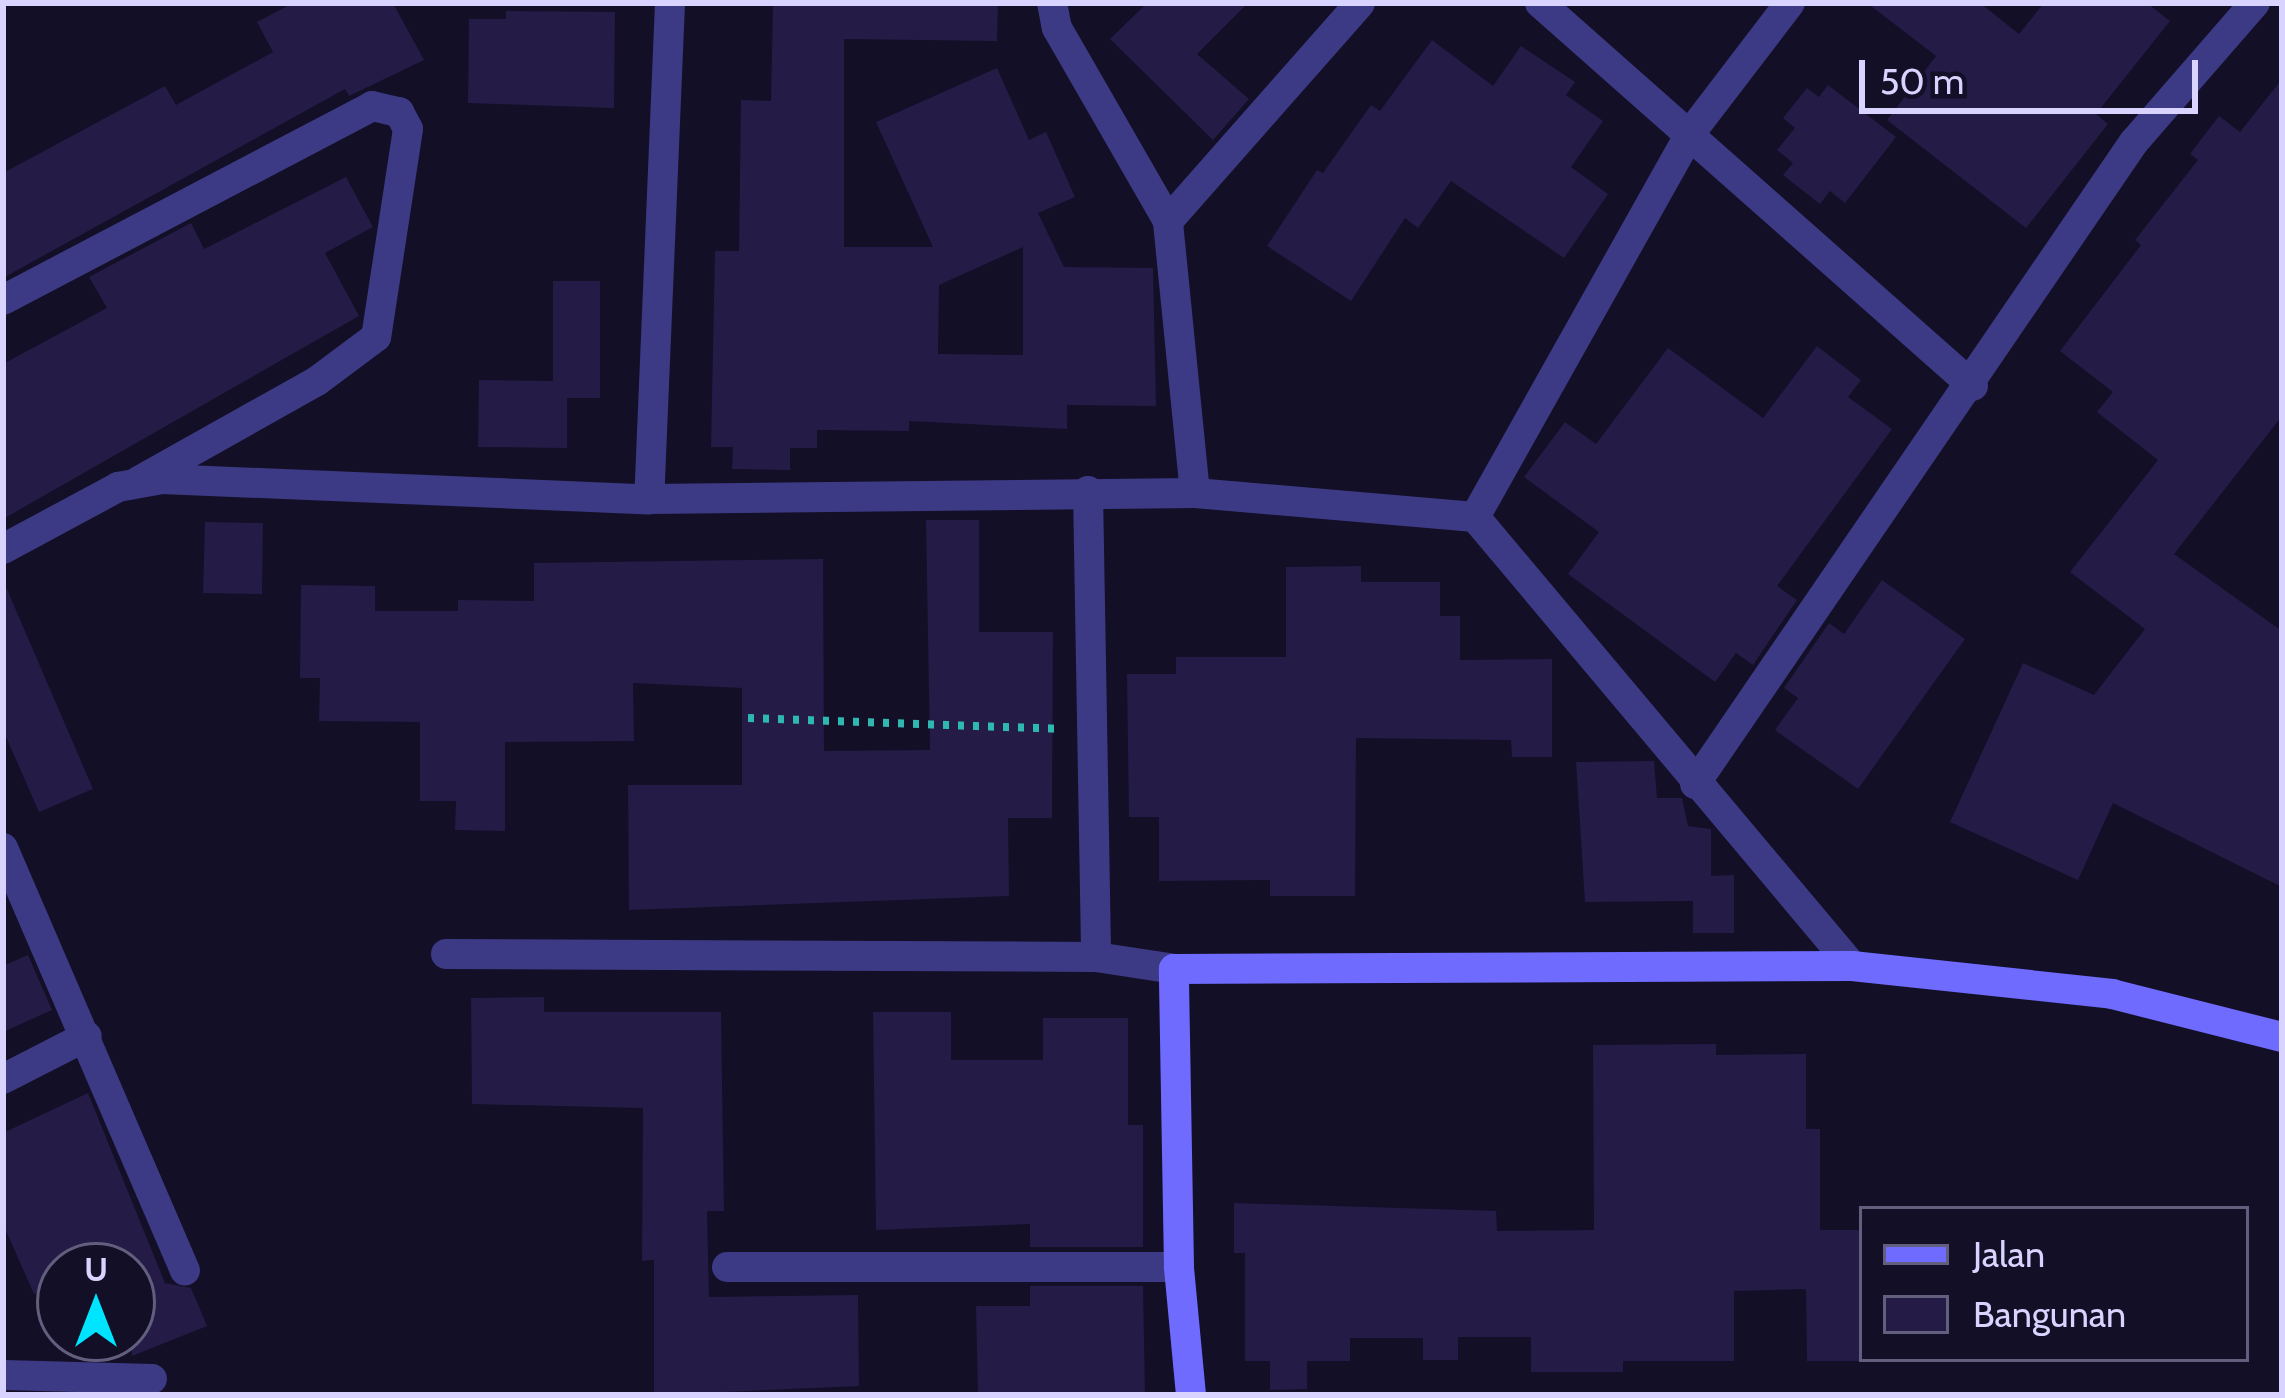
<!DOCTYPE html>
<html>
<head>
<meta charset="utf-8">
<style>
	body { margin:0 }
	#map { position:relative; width:2285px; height:1398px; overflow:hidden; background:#130f26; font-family:Cabin,sans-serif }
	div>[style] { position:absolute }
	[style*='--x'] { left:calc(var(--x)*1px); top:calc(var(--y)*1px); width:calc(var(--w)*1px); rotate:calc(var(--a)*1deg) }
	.building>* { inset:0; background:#241b47 }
	.path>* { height:8px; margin-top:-4px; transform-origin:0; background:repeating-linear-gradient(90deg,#2fb8b0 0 6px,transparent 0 15px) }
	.street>* { height:30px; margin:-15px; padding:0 15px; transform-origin:15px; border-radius:15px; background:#3d3a85 }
	.secondary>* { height:30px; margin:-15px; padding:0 15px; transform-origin:15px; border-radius:15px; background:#6f6bff }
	span { translate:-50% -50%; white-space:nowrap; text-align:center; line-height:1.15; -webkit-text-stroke:9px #130f26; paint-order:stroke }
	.frame { position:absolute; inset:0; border:6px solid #d9d4ff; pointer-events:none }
	.legend { position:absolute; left:1859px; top:1206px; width:390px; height:156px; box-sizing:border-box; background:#130f26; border:3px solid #625e7d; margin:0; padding:15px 21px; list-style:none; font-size:36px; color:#d9d4ff }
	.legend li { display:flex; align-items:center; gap:24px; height:60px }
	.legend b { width:60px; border:3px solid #625e7d }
	.north { position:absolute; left:36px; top:1242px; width:120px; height:120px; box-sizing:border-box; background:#130f26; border:3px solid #625e7d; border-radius:50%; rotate:0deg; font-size:33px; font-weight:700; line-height:48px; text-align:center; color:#d9d4ff }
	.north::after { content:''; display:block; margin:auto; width:42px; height:54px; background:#00e5ff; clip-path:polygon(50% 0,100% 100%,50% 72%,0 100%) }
	.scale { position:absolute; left:1859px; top:60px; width:339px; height:54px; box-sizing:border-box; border:6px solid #d9d4ff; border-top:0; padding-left:15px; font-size:36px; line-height:42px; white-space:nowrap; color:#d9d4ff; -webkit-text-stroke:9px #130f26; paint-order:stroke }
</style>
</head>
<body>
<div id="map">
	<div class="building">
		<i style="clip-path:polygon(293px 3px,393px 3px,424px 60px,349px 96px,345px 89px,3px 278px,3px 173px,165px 86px,176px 105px,273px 52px,257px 22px)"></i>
		<i style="clip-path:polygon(evenodd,773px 3px,998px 3px,997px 41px,844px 39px,844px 247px,933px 247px,876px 122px,997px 68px,1029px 140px,1046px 132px,1075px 197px,1038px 213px,1064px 267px,1153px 268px,1156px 406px,1067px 405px,1067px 429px,909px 421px,909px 431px,817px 430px,817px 448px,790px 448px,790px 470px,732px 469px,733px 447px,711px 447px,715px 251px,739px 251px,741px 100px,771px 101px,773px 3px,1023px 247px,1023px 355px,938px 354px,939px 285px,1023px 247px)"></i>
		<i style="clip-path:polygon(1147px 3px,1248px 3px,1197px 54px,1249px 99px,1213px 140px,1110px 39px)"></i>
		<i style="clip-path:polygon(1867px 3px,1980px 3px,2019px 34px,2044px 3px,2147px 3px,2170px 21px,2096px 114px,2108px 124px,2026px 228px,1887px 120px,1936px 56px)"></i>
		<i style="clip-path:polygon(506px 11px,615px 12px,614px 108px,468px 103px,469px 19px,506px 19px)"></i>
		<i style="clip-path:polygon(1432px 40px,1493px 86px,1521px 46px,1575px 82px,1566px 95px,1603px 121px,1571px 167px,1608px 194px,1564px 258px,1451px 181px,1418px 228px,1405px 218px,1351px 301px,1267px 246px,1317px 170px,1323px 173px,1371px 105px,1380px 111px)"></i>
		<i style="clip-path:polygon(2282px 79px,2282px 416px,2174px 554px,2282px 631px,2282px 887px,2113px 803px,2078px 880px,1950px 822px,2023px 663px,2094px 695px,2145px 629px,2070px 572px,2158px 460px,2097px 412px,2113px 392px,2060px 351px,2141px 245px,2135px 240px,2198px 160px,2190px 154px,2219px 116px,2240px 132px)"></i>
		<i style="clip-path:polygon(1828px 85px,1896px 137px,1845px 203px,1830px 191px,1820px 204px,1783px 175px,1793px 163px,1777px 150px,1795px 128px,1783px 118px,1807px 88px,1819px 97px)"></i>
		<i style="clip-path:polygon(346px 177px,373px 227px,325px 253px,359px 316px,3px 519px,3px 364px,107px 308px,89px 277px,191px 223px,204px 249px)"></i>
		<i style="clip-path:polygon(553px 281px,600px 281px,600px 398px,567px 398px,567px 448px,478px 447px,479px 380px,553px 381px)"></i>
		<i style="clip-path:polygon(1817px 346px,1861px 380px,1848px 397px,1892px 429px,1777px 586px,1797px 600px,1753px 665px,1736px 653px,1715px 682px,1568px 574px,1599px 532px,1524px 477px,1565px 422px,1596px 444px,1668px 348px,1763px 418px)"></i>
		<i style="clip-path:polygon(926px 520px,979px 520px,979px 632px,1053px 632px,1052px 818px,1008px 818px,1009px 896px,629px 910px,628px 785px,742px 785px,742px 688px,633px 683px,634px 741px,505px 742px,505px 831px,455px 830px,456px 801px,420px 801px,420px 722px,319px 721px,320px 678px,300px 678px,301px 585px,375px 586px,375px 611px,458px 611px,458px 600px,534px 601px,534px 563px,823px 559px,824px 751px,930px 750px)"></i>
		<i style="clip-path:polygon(205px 522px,263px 523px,262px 594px,203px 593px)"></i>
		<i style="clip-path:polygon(1361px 566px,1361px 582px,1440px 582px,1440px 616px,1460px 616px,1460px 660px,1552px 659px,1552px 757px,1512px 757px,1511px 740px,1356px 738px,1355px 896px,1270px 896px,1270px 880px,1159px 881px,1159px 817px,1129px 817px,1127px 674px,1176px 674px,1176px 657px,1286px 657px,1286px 567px)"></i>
		<i style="clip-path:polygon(3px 580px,93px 789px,39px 812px,3px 730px)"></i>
		<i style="clip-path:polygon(1882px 580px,1965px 639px,1858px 789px,1775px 730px,1798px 698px,1784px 688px,1829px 623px,1844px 634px)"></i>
		<i style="clip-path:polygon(1654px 761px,1657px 798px,1682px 798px,1688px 826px,1711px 829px,1711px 876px,1734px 875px,1734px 933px,1693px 933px,1693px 901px,1585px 902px,1576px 762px)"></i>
		<i style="clip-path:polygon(28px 955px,52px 1010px,3px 1032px,3px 966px)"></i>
		<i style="clip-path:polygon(544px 997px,544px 1012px,721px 1012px,724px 1211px,707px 1211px,709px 1297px,858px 1295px,859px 1386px,654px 1395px,654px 1260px,642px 1261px,643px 1108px,472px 1104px,471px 998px)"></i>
		<i style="clip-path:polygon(873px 1012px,951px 1012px,951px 1060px,1043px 1060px,1043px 1018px,1128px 1018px,1128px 1125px,1143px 1125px,1143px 1247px,1030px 1247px,1030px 1224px,876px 1230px)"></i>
		<i style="clip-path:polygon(1716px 1044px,1716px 1055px,1806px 1054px,1806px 1129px,1820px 1129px,1820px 1230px,1862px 1230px,1862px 1361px,1807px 1361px,1806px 1289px,1734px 1291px,1734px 1361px,1623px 1361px,1623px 1372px,1531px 1372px,1531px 1337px,1458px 1337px,1458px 1360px,1423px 1360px,1423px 1338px,1350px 1338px,1350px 1361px,1307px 1361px,1307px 1389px,1270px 1390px,1270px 1361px,1245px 1361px,1245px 1253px,1234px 1253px,1234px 1203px,1496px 1211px,1497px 1231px,1594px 1230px,1593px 1045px)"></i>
		<i style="clip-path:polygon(88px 1093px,165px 1283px,191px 1288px,207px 1326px,132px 1356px,132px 1266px,60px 1266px,60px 1282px,34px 1294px,3px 1224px,3px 1133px)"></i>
		<i style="clip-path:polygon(1030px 1286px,1143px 1286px,1145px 1395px,978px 1395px,976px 1306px,1030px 1306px)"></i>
	</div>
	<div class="path">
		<i style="--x:748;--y:718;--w:311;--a:2"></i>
	</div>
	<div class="street">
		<i style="--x:670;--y:3;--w:496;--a:92.4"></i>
		<i style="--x:649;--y:499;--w:546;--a:-0.63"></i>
		<i style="--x:1195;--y:493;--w:281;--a:4.9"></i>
		<i style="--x:1475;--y:517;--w:586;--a:49.98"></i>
		<i style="--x:1052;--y:3;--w:25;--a:79"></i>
		<i style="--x:1057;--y:28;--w:223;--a:60.1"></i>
		<i style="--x:1540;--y:3;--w:578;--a:41.49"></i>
		<i style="--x:3;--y:300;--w:417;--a:-27.7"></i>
		<i style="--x:372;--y:106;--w:28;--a:13"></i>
		<i style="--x:399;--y:112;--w:19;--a:62"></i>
		<i style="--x:408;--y:129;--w:210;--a:98.7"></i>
		<i style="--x:376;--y:337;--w:74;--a:143.3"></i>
		<i style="--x:317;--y:381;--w:204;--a:150.7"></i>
		<i style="--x:1088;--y:491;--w:466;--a:89"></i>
		<i style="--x:1096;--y:957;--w:79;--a:8.7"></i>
		<i style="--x:1195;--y:493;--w:273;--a:-95.7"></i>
		<i style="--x:1168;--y:221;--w:290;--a:-48.6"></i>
		<i style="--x:1475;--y:517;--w:438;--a:-60.7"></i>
		<i style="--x:1689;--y:135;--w:166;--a:-52.6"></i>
		<i style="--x:3;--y:549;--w:131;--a:-28.3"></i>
		<i style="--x:118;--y:487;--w:45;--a:-10.3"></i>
		<i style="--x:162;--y:479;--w:487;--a:2.4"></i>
		<i style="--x:1695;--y:784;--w:778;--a:-55.64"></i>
		<i style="--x:2134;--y:142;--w:184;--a:-49"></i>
		<i style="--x:3;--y:848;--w:460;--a:66.7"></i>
		<i style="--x:446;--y:954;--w:650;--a:0.26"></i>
		<i style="--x:3;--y:1079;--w:94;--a:-27.1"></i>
		<i style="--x:727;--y:1267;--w:452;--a:0"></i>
		<i style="--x:3;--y:1375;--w:149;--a:1.5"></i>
	</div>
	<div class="secondary">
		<i style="--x:1191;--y:1395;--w:129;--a:-95.4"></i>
		<i style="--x:1179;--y:1267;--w:298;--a:-91"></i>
		<i style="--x:1174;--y:969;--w:678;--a:-0.25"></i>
		<i style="--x:1852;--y:966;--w:262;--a:6.1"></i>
		<i style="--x:2112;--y:994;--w:175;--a:14.2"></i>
	</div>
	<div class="frame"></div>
	<ul class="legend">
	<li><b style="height:15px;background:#6f6bff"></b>Jalan</li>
	<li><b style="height:33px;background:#241b47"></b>Bangunan</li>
	</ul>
	<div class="north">U</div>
	<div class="scale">50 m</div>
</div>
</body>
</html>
